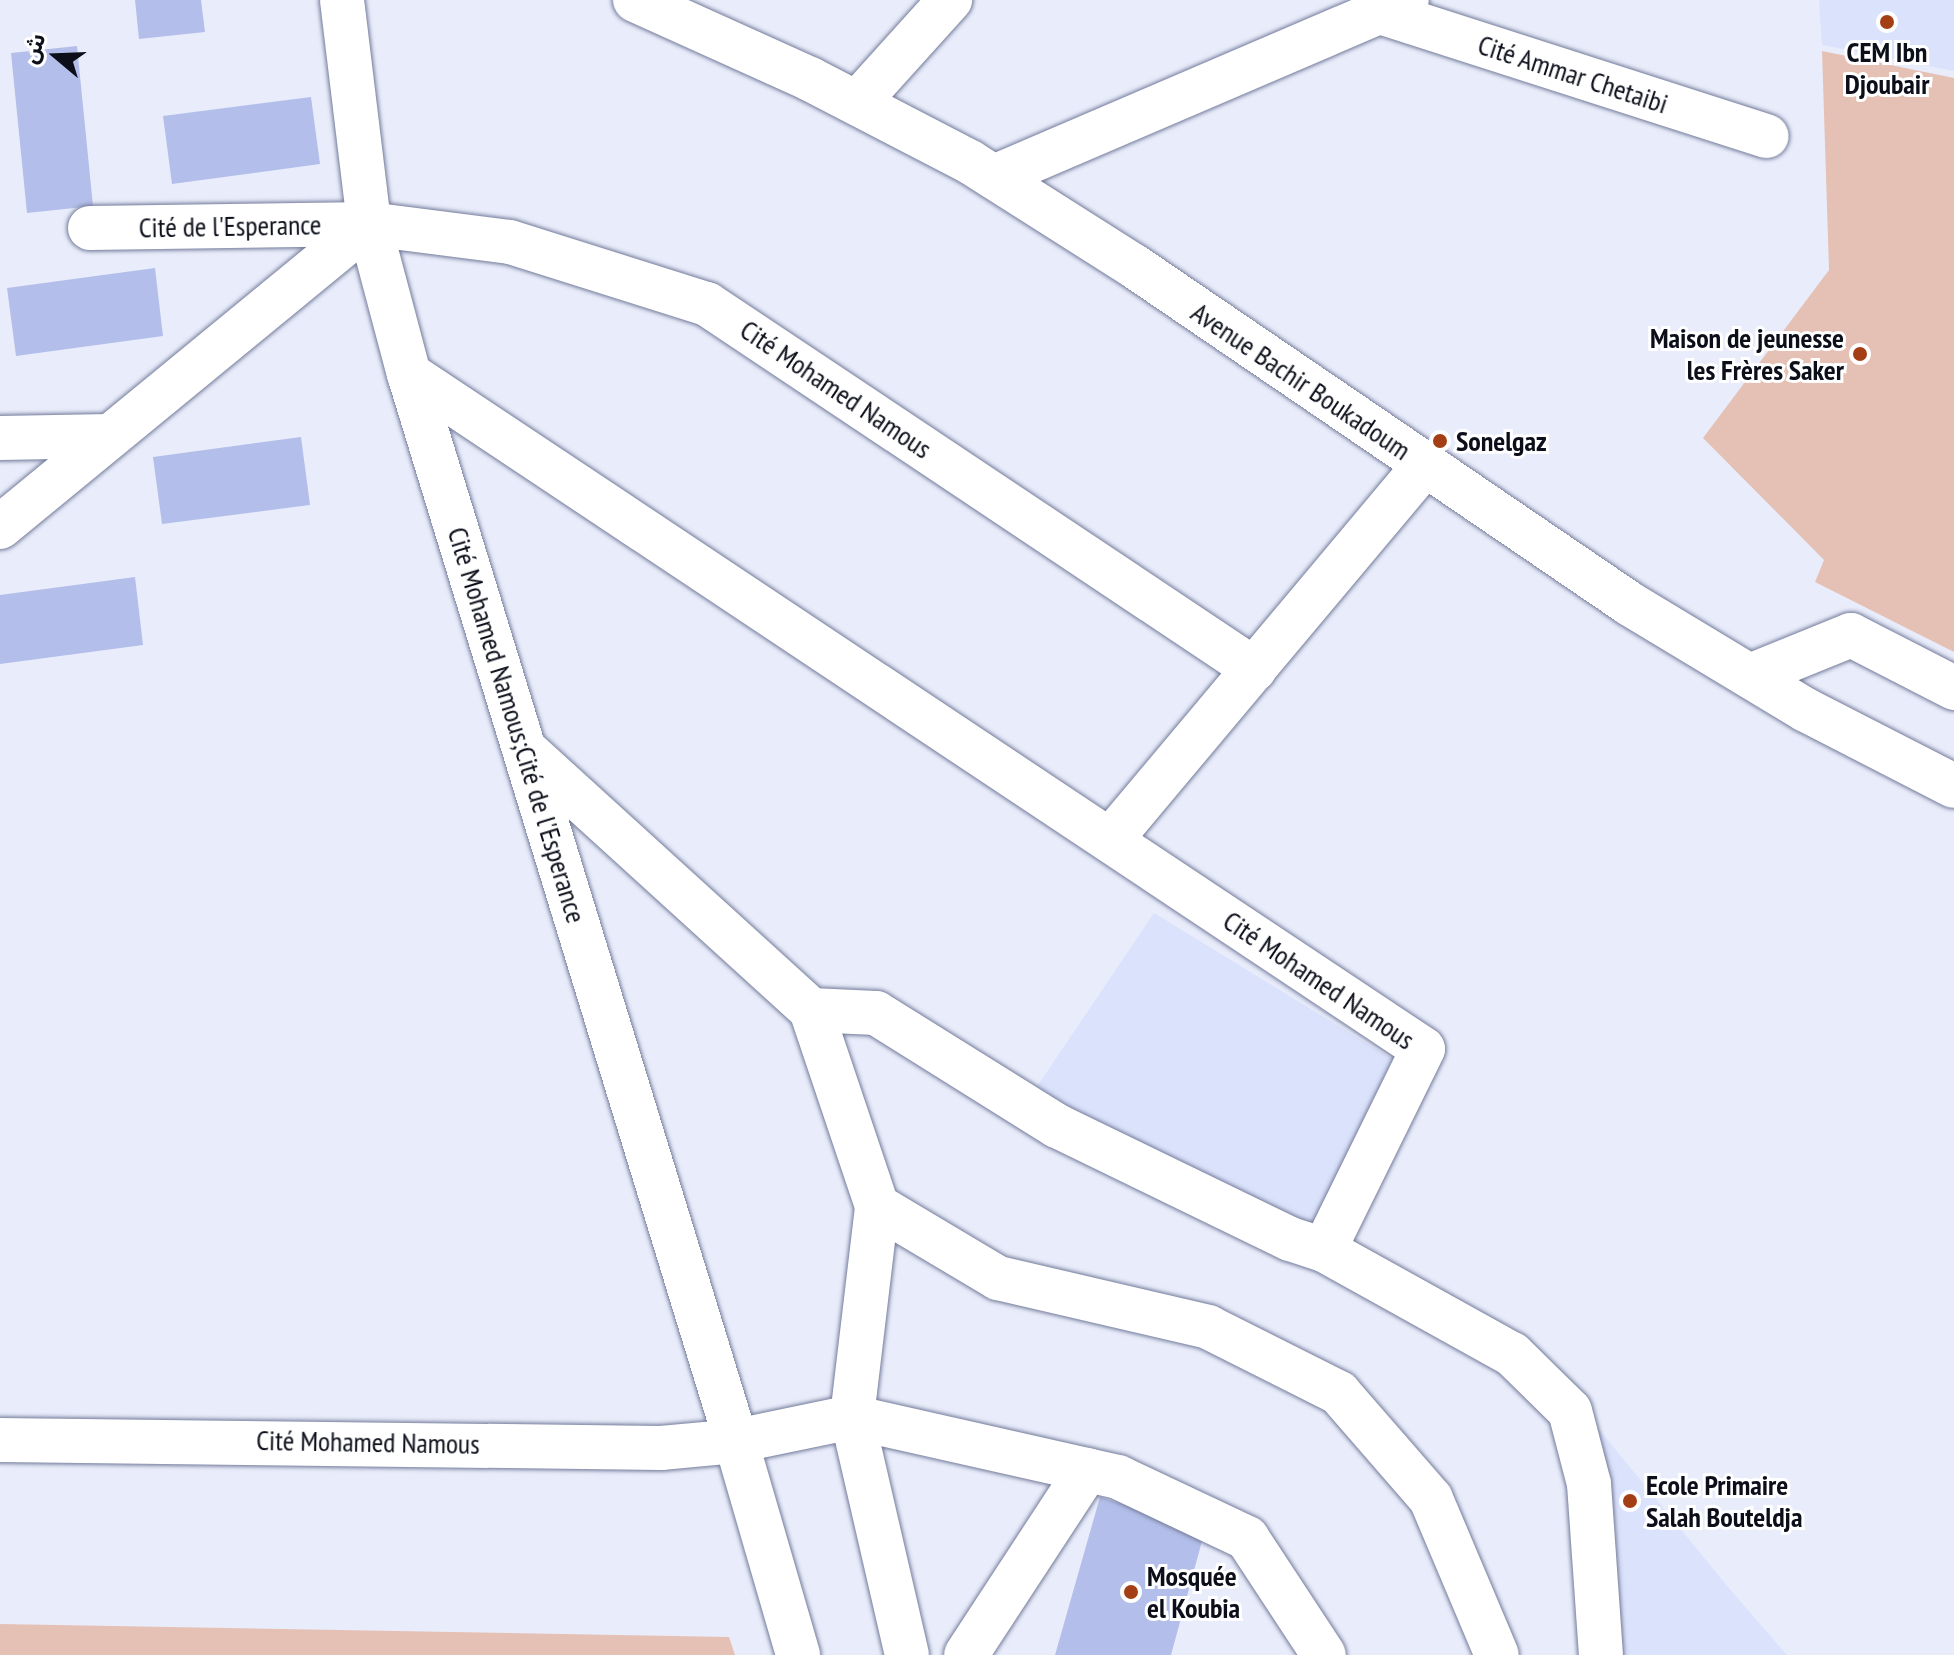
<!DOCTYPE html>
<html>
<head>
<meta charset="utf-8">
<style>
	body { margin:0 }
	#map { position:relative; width:1954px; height:1655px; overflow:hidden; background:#e9edfb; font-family:"PT Sans Narrow","Noto Sans Arabic",sans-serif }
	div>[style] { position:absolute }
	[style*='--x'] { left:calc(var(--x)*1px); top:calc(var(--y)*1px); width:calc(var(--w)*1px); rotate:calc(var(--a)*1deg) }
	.built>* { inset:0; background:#dbe2fb }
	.green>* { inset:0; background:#e5c1b5 }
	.building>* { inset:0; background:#b3bfea }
	.roads { filter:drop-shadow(0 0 2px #737b9a) drop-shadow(0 0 2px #737b9a) }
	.minor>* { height:44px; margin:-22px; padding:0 22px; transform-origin:22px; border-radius:22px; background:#fff }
	.major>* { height:44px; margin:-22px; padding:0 22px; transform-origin:22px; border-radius:22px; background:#fff }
	.dots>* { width:22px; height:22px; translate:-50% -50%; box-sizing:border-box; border:4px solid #fff; border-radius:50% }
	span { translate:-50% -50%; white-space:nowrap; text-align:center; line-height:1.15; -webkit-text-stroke:6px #fff; paint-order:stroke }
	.poi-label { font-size:28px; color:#0c0f1a; font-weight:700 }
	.right { translate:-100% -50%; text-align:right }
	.left { translate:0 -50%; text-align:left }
	.street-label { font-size:28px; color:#0c0f1a }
	.north { position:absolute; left:16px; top:16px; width:80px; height:80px; -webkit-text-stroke:6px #fff; paint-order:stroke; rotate:289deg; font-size:22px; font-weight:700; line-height:32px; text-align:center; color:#0c0f1a }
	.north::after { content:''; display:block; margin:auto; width:28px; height:36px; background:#0c0f1a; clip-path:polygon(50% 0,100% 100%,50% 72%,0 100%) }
</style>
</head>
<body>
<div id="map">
	<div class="built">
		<i style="clip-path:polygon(1819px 0,1954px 0,1954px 71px,1822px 45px)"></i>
		<i style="clip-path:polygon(1154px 913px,1407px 1068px,1318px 1241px,1036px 1088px)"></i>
		<i style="clip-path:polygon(1597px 1427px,1728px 1587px,1787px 1655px,1612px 1655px)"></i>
	</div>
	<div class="green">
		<i style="clip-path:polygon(1822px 51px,1954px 78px,1954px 652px,1815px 582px,1824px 560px,1703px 438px,1829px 270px)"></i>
		<i style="clip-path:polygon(0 1624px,729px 1637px,735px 1655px,0 1655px)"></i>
	</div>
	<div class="building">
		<i style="clip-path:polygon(135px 0,201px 0,205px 32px,139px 39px)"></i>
		<i style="clip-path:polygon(77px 46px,93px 206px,27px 213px,11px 53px)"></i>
		<i style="clip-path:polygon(311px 97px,320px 164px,172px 184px,163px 116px)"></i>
		<i style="clip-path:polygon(155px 268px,163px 336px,16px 356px,7px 288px)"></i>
		<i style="clip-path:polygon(301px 437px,310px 505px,162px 524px,153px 457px)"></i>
		<i style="clip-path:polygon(135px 577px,143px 645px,0 664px,0 595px)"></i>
		<i style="clip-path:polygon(1100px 1497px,1205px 1530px,1171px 1655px,1055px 1655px)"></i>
	</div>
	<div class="roads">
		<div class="minor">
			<i style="--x:342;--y:0;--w:226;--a:83.1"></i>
			<i style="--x:369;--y:224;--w:155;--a:75.1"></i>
			<i style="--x:409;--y:374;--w:1116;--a:72.96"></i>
			<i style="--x:736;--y:1441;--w:118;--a:-11.7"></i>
			<i style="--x:852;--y:1417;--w:212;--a:-83.2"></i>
			<i style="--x:877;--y:1206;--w:207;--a:-108.6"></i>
			<i style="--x:811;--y:1010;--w:387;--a:-137.7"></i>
			<i style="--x:1380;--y:12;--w:406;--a:17.8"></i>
			<i style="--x:857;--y:103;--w:139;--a:-47.9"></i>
			<i style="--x:994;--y:177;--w:449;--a:-23.2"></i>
			<i style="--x:90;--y:228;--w:279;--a:-0.8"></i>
			<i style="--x:369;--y:224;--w:142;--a:7.3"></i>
			<i style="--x:510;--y:242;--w:207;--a:17.5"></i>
			<i style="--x:707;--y:304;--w:658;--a:33.71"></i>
			<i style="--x:409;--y:374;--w:1218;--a:33.65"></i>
			<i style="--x:1423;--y:1049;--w:224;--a:116.2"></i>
			<i style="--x:1324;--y:1250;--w:36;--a:-162"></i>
			<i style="--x:1290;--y:1239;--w:259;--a:-154.1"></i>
			<i style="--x:1057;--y:1126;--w:213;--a:-148"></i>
			<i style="--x:876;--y:1013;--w:65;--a:-177.4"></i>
			<i style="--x:0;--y:438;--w:110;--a:-1"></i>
			<i style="--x:0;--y:527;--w:477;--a:-39.4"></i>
			<i style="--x:1750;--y:676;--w:109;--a:-22.1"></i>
			<i style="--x:1851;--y:635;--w:116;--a:27.2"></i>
			<i style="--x:1111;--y:839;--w:488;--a:-50"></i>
			<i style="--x:877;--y:1206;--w:141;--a:30.8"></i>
			<i style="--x:998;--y:1278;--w:216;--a:13.1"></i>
			<i style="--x:1208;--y:1327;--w:147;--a:26.7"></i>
			<i style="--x:1339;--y:1393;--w:140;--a:49"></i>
			<i style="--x:1431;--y:1499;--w:169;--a:67.1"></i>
			<i style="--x:1324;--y:1250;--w:215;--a:29"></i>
			<i style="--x:1512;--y:1354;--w:81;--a:44.5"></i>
			<i style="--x:1570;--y:1411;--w:75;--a:75.4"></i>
			<i style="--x:1589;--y:1484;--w:171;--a:86"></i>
			<i style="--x:907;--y:1655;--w:244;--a:-103"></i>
			<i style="--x:852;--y:1417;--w:273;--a:12.7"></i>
			<i style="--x:1118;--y:1477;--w:143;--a:25.3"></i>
			<i style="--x:1247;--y:1538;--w:140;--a:56.7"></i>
			<i style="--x:966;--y:1655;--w:221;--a:-56.8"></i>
		</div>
		<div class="major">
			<i style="--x:635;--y:0;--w:192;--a:24.3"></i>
			<i style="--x:810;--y:79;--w:180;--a:27.4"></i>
			<i style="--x:970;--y:162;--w:194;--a:32.4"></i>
			<i style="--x:1134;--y:266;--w:600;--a:34.27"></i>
			<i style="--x:1630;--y:604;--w:205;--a:31.1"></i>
			<i style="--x:1806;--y:710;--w:166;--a:27.2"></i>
			<i style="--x:0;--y:1440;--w:661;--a:0.69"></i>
			<i style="--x:661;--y:1448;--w:75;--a:-5.3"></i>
			<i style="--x:736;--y:1441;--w:223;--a:73.8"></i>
		</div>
	</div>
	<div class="dots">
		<i style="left:1887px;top:22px;background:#a43f15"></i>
		<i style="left:1860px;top:354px;background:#a43f15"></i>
		<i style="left:1440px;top:441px;background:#a43f15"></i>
		<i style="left:1630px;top:1501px;background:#a43f15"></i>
		<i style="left:1131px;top:1592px;background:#a43f15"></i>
	</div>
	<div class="poi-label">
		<span style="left:1887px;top:68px">CEM Ibn<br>Djoubair</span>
		<span class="right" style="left:1844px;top:354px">Maison de jeunesse<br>les Frères Saker</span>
		<span class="left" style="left:1456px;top:441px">Sonelgaz</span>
		<span class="left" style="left:1646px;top:1501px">Ecole Primaire<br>Salah Bouteldja</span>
		<span class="left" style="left:1147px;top:1592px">Mosquée<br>el Koubia</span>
	</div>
	<div class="street-label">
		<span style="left:1573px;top:74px;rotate:18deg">Cité Ammar Chetaibi</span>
		<span style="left:230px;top:226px;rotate:-1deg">Cité de l'Esperance</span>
		<span style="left:1301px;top:381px;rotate:34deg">Avenue Bachir Boukadoum</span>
		<span style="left:836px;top:389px;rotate:34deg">Cité Mohamed Namous</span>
		<span style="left:517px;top:725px;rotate:73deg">Cité Mohamed Namous;Cité de l'Esperance</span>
		<span style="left:1319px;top:980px;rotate:34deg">Cité Mohamed Namous</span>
		<span style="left:368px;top:1442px;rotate:1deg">Cité Mohamed Namous</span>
	</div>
	<div class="north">ش</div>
</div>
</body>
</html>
